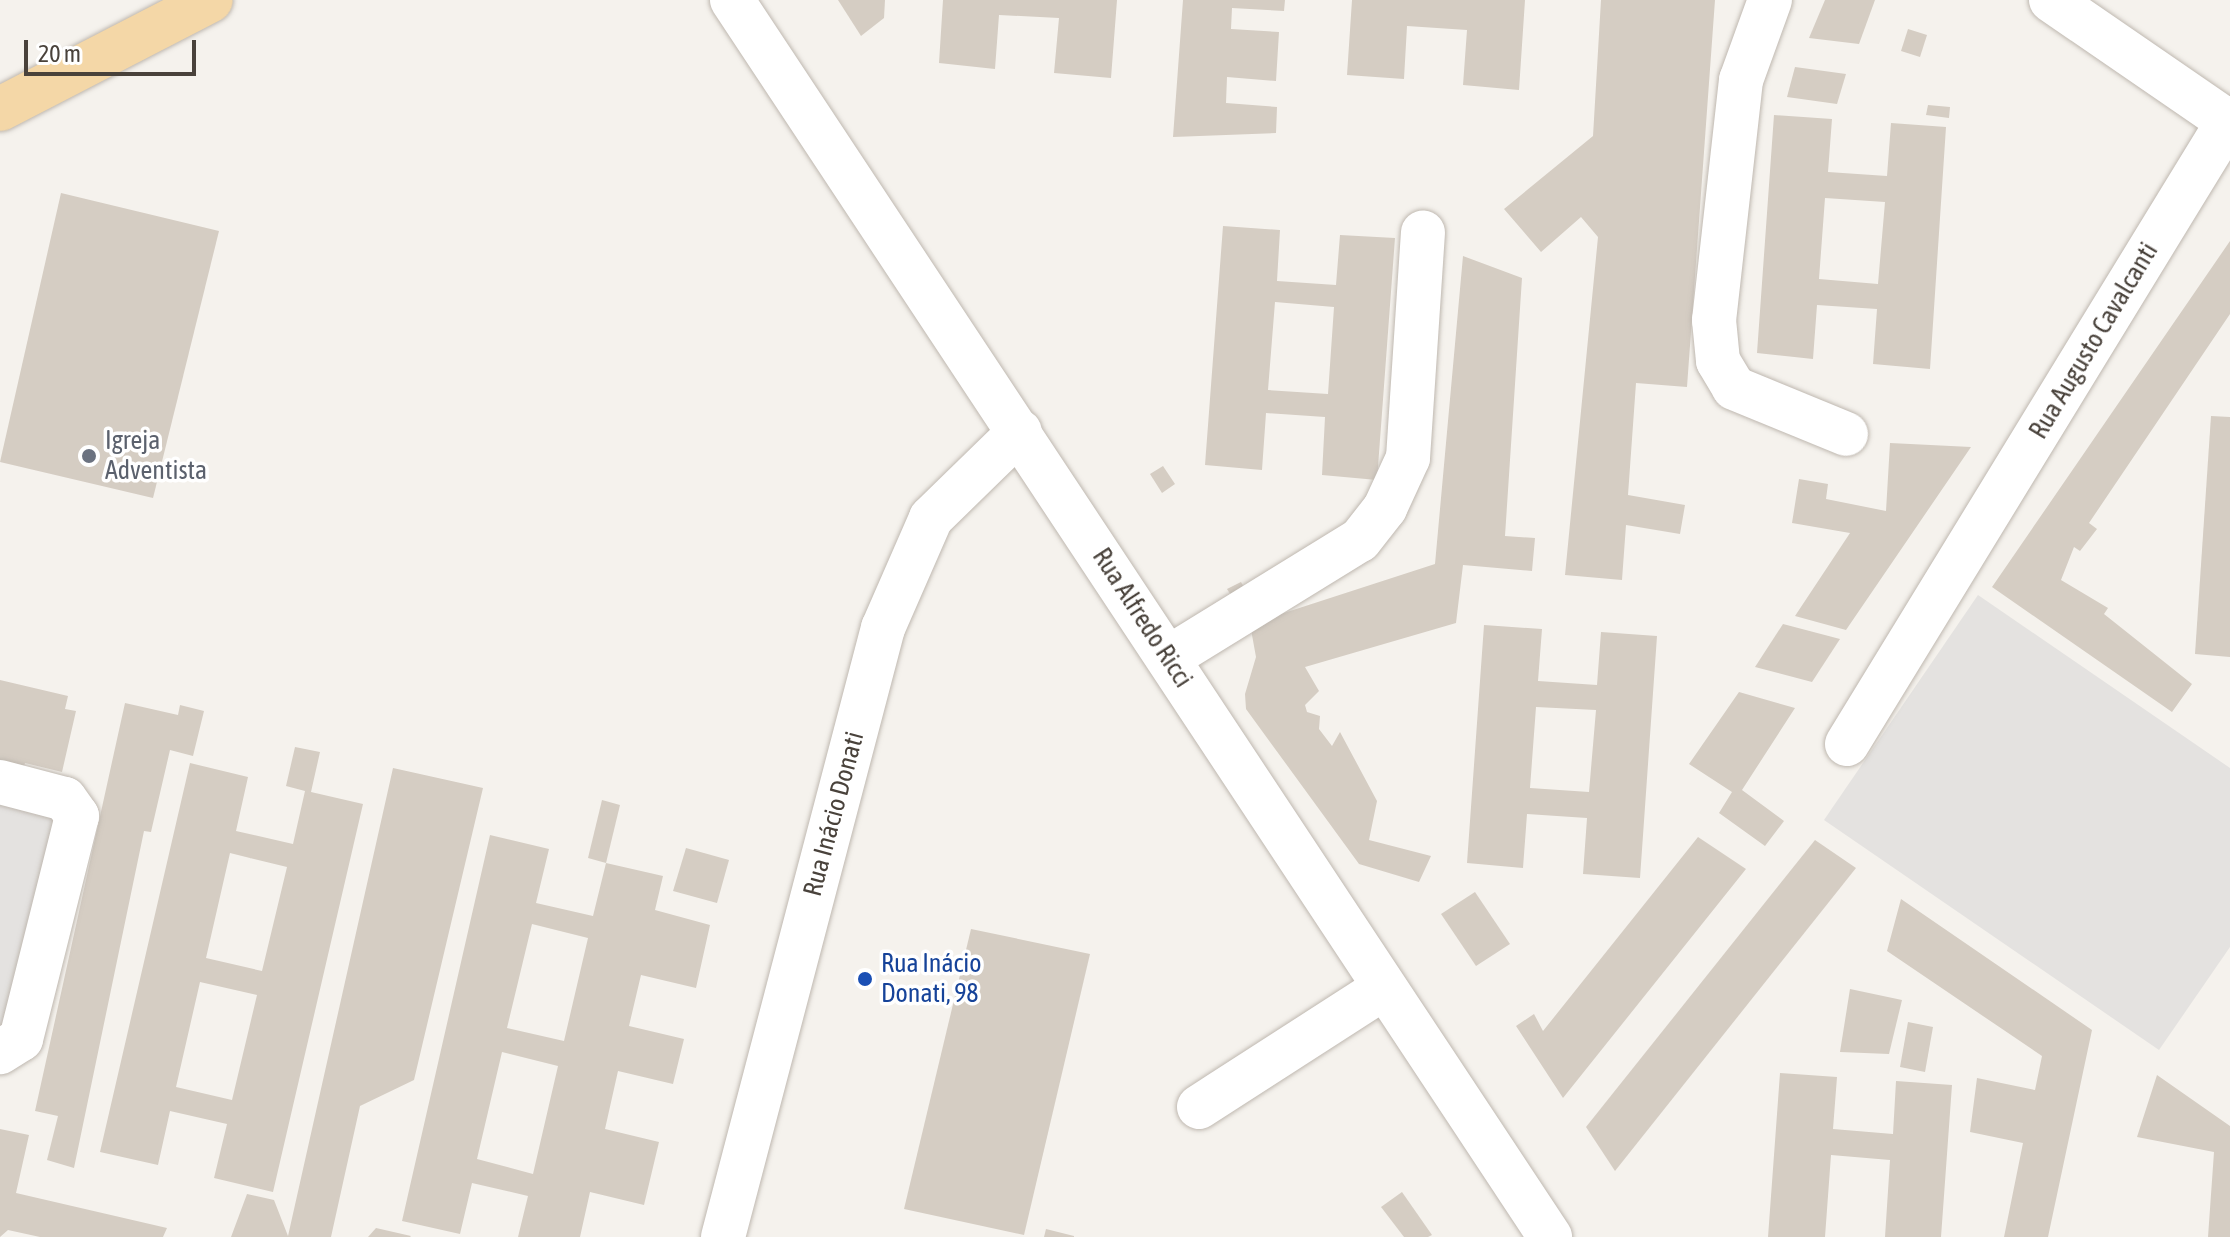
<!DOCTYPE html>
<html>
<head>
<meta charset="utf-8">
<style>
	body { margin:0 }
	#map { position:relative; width:2230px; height:1237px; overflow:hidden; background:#f5f2ed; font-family:"Asap Condensed",sans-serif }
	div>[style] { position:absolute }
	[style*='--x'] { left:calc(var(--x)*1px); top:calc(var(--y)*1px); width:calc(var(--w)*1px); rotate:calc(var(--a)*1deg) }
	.parking>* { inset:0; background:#e4e2e0 }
	.building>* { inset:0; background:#d5cdc3 }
	.roads { filter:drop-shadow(0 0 2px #bfb8b0) drop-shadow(0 0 2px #bfb8b0) }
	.minor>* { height:44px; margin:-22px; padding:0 22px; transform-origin:22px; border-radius:22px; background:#fff }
	.major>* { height:44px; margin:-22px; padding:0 22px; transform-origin:22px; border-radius:22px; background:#f4d7a7 }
	.dots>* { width:22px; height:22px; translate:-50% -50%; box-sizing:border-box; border:4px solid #fff; border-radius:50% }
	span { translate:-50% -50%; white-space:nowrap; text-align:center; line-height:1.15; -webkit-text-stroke:7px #fff; paint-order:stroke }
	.street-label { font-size:26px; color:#49423b }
	.worship-label { font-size:26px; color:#5b616d }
	.left { translate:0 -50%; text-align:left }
	.transit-label { font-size:26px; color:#164399 }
	.scale { position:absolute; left:24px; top:40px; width:172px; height:36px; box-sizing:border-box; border:4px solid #49423b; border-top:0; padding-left:10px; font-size:24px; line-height:28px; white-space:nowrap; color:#49423b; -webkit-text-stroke:6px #fff; paint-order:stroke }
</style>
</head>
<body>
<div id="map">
	<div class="parking">
		<i style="clip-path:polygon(1978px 595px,2230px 768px,2230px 947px,2159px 1050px,1824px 820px)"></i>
		<i style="clip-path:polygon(0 793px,74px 813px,0 1042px)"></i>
	</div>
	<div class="building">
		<i style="clip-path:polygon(838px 0,885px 0,884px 18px,861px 36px)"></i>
		<i style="clip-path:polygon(943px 0,1117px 0,1111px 78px,1054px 73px,1059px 18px,999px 15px,995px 69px,939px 63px)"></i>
		<i style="clip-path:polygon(1183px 0,1285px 0,1284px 11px,1232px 8px,1231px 29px,1279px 32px,1276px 81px,1227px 77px,1226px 103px,1277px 107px,1276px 133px,1173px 137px)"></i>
		<i style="clip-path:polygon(1352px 0,1525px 0,1519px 90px,1463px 85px,1467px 30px,1407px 26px,1404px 79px,1347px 75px)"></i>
		<i style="clip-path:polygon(1601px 0,1715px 0,1687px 387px,1636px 383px,1628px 495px,1685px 505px,1680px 534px,1626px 525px,1622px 580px,1565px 575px,1598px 237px,1581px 217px,1541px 252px,1504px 209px,1593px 136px)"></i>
		<i style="clip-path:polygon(1825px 0,1875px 0,1859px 44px,1809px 38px)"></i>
		<i style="clip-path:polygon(1908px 29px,1927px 35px,1920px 57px,1901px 51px)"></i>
		<i style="clip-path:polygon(1795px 67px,1846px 74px,1837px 104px,1787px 97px)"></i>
		<i style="clip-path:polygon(1928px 105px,1950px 107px,1949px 118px,1926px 115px)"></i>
		<i style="clip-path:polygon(evenodd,1774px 115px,1832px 119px,1828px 172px,1887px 176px,1891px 123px,1946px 127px,1930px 369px,1873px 364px,1877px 309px,1817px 305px,1813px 359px,1757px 353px,1774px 115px,1825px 198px,1885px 202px,1878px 284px,1819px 279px,1825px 198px)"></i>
		<i style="clip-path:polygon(61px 193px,219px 231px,153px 498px,0 462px)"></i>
		<i style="clip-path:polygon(evenodd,1223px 226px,1280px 230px,1277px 281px,1336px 285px,1340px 235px,1395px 238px,1377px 480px,1322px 475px,1325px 417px,1266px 413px,1262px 470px,1205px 465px,1223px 226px,1275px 302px,1334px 307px,1328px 394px,1268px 390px,1275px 302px)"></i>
		<i style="clip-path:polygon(2230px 241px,2230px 314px,2089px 523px,2097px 529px,2080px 551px,2074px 547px,2061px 580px,2108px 608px,2104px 614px,2192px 684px,2172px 712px,1992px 587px)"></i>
		<i style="clip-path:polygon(1463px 256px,1522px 278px,1505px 536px,1535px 538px,1532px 571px,1463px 565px,1456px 623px,1305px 667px,1319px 691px,1305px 705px,1307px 712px,1320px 716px,1319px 729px,1332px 746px,1340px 732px,1377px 801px,1369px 840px,1431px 856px,1419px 882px,1359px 864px,1246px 709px,1245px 694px,1256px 657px,1250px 624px,1435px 564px)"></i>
		<i style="clip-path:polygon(2211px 416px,2230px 417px,2230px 657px,2195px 654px)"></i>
		<i style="clip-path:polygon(1890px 443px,1971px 447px,1846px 630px,1795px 616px,1850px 533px,1792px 523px,1799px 479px,1828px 484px,1826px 499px,1886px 511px)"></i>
		<i style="clip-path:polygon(1163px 466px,1175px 484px,1162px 493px,1150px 474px)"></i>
		<i style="clip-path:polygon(1241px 582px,1249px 596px,1236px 603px,1227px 589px)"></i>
		<i style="clip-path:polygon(1783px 624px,1840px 639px,1812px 682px,1755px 667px)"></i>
		<i style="clip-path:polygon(evenodd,1484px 625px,1542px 629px,1538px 681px,1597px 685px,1601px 632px,1657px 636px,1640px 878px,1583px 874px,1587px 818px,1527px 814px,1523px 868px,1467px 863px,1484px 625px,1536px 707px,1596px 710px,1589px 792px,1530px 788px,1536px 707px)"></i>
		<i style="clip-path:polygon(0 680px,68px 696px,65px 709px,76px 711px,62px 772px,25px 763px,22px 775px,0 770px)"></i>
		<i style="clip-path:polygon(1739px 692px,1795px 708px,1742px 790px,1784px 821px,1765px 846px,1719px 813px,1732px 792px,1689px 764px)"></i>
		<i style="clip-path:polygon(125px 703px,178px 715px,180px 705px,204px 711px,193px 756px,170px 750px,151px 832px,144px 831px,74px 1168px,47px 1160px,58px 1116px,35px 1111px)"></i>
		<i style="clip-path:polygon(evenodd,295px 747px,320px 752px,311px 792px,363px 804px,273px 1192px,214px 1178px,227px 1124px,170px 1111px,158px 1165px,100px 1152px,190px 763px,248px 777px,236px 831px,293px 844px,305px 791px,286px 786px,295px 747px,230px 853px,287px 867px,262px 971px,206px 958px,230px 853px,295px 747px,200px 982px,257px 995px,232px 1100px,176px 1087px,200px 982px)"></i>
		<i style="clip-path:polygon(393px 768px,483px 788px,414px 1080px,360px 1106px,331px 1237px,231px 1237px,247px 1194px,274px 1200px,288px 1236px)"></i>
		<i style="clip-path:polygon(602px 800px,620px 805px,606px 863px,588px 858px)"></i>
		<i style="clip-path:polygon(evenodd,490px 835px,549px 849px,536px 903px,593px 916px,606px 863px,663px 876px,655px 910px,710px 925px,696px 988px,641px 975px,629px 1026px,684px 1039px,673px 1084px,618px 1071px,605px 1129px,659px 1142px,644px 1205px,590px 1192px,580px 1237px,518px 1237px,528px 1196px,472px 1183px,460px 1234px,402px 1221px,490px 835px,532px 924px,588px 938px,564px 1041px,507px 1028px,532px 924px,490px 835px,502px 1052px,558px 1066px,533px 1174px,477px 1159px,502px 1052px)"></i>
		<i style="clip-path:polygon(1698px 837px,1746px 869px,1563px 1098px,1516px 1026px,1534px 1014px,1543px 1031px)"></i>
		<i style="clip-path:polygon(1815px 840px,1856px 868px,1615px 1171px,1586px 1127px)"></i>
		<i style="clip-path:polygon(686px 848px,729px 860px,717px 903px,673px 891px)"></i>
		<i style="clip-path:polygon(1475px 892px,1510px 944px,1476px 966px,1441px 914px)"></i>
		<i style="clip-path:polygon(1901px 899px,2092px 1030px,2048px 1237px,2004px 1237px,2023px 1143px,1970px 1132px,1977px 1078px,2035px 1090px,2042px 1056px,1887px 951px)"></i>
		<i style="clip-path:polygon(971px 929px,1090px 954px,1024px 1235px,904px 1209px)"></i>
		<i style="clip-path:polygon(1850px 989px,1902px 1000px,1889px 1054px,1840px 1052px)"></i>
		<i style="clip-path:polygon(1908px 1022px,1933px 1027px,1925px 1072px,1900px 1067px)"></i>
		<i style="clip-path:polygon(1780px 1073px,1837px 1077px,1833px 1129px,1893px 1134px,1896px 1081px,1952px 1085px,1941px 1237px,1885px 1237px,1890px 1160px,1831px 1155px,1825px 1237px,1768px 1237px)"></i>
		<i style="clip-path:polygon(2157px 1075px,2230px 1126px,2230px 1237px,2208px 1237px,2214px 1152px,2137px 1137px)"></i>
		<i style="clip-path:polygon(0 1129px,29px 1135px,16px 1193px,167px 1228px,163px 1237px,40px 1237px,8px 1230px,0 1237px)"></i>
		<i style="clip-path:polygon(1402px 1192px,1432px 1235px,1428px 1237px,1404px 1237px,1381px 1207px)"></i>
		<i style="clip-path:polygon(376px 1228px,411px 1236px,410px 1237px,368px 1237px)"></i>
		<i style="clip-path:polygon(1046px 1229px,1074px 1236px,1074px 1237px,1044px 1237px)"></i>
	</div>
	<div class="roads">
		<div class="minor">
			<i style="--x:732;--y:0;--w:1483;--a:56.52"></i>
			<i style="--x:1770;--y:0;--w:85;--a:109.9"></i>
			<i style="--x:1741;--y:80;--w:242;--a:96.4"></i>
			<i style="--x:1714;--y:320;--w:41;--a:84.4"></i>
			<i style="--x:1718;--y:361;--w:31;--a:59"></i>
			<i style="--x:1734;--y:388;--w:121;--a:22.3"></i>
			<i style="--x:2051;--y:0;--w:217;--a:34.5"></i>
			<i style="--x:1168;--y:658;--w:225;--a:-31.6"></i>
			<i style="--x:1360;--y:540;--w:41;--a:-52"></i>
			<i style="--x:1385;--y:508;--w:55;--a:-65.3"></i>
			<i style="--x:1408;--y:458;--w:226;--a:-86.2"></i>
			<i style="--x:1847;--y:744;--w:734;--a:-58.54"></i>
			<i style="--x:0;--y:782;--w:67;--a:14.7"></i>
			<i style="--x:65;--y:799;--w:21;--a:55"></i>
			<i style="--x:77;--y:816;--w:230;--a:104.1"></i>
			<i style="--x:21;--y:1039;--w:25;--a:148"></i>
			<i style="--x:1199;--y:1107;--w:218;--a:-32.8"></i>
			<i style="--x:723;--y:1237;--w:630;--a:-75.28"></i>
			<i style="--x:883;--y:628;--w:120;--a:-66.4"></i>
			<i style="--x:931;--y:518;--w:124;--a:-44.3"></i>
		</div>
		<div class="major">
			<i style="--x:0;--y:109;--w:237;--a:-27.3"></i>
		</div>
	</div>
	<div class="dots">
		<i style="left:89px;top:456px;background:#6b7280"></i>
		<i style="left:865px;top:979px;background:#1a4fb4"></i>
	</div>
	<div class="street-label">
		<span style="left:2094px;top:341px;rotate:-59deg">Rua Augusto Cavalcanti</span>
		<span style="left:1142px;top:618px;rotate:57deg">Rua Alfredo Ricci</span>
		<span style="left:834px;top:814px;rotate:-75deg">Rua Inácio Donati</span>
	</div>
	<div class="worship-label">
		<span class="left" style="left:105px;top:456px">Igreja<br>Adventista</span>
	</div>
	<div class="transit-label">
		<span class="left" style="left:881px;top:979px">Rua Inácio<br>Donati, 98</span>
	</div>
	<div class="scale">20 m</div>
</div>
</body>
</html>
